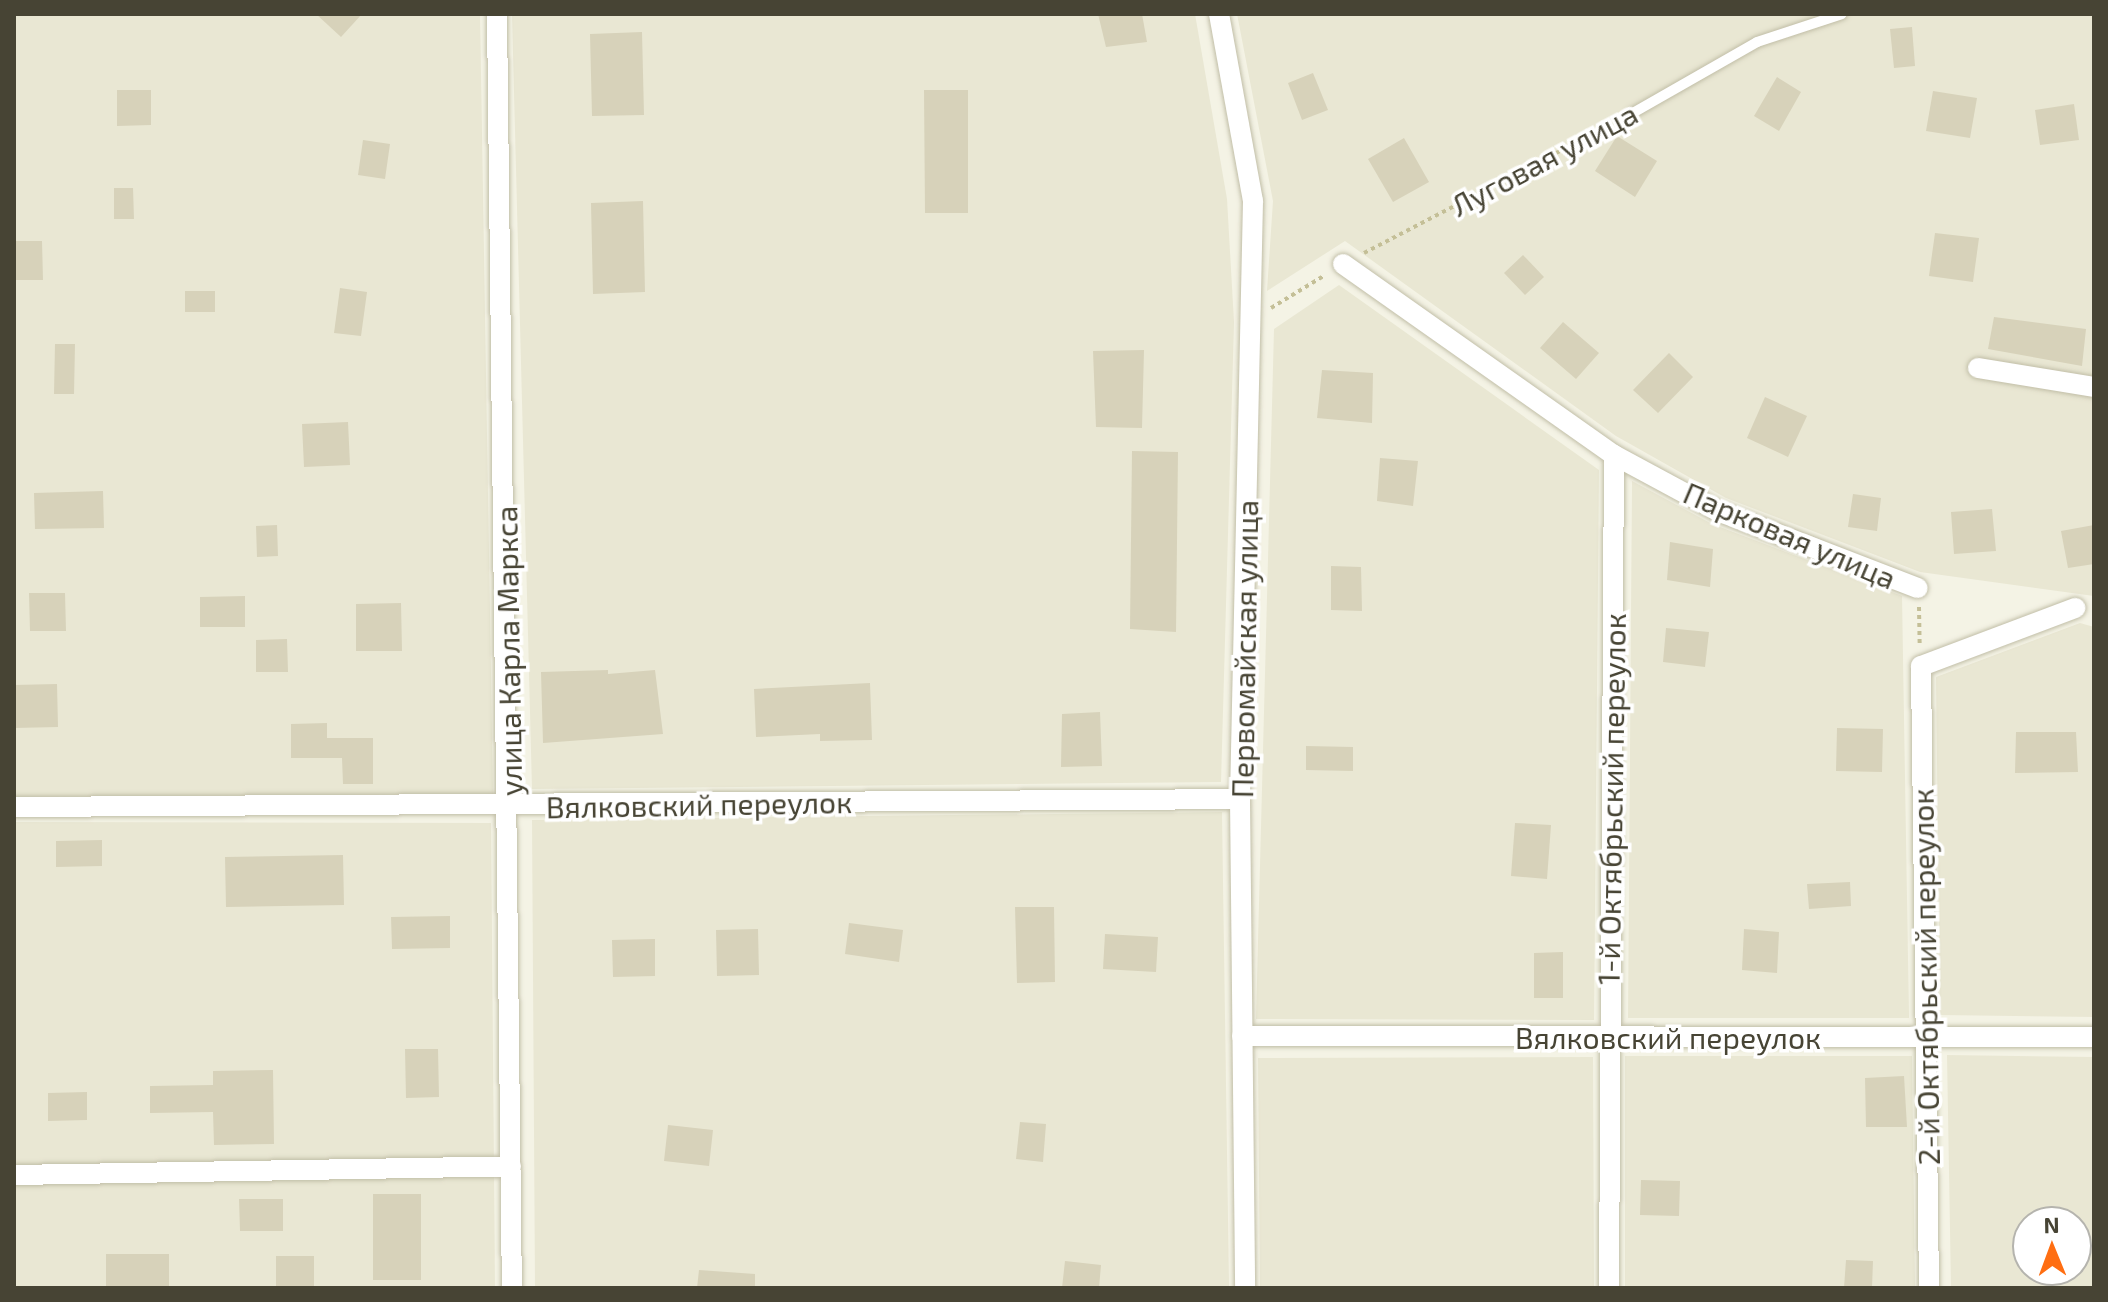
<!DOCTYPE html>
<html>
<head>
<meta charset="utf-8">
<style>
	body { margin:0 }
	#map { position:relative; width:2108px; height:1302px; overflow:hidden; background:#f4f3e5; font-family:"Exo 2",sans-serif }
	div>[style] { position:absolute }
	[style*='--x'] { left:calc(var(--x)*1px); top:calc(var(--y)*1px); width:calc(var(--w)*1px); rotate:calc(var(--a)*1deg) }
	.residential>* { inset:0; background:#e9e7d3 }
	.building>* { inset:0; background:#d7d2ba }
	.path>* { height:4px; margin-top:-2px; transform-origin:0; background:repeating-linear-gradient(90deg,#c4bf97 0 4px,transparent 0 8px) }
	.roads { filter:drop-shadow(0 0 2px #c1bea7) drop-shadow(0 0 2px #c1bea7) }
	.lane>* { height:10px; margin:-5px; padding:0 5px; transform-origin:5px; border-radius:5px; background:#fff }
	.street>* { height:20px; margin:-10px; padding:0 10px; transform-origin:10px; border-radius:10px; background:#fff }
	span { translate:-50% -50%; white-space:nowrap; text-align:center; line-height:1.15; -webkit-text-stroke:7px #fff; paint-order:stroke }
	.street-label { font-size:30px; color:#474434 }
	.frame { position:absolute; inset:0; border:16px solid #474434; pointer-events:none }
	.north { position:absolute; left:2012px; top:1206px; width:80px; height:80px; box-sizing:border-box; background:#fff; border:2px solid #b5b4ae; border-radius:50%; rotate:359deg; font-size:22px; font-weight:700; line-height:32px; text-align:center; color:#474434 }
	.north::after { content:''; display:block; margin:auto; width:28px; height:36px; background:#ff6e12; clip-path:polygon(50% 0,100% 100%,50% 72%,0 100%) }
</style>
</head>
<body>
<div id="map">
	<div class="residential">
		<i style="clip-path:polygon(14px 14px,480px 14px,493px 794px,14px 797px)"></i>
		<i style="clip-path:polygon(512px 14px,1195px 14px,1227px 199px,1234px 322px,1221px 782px,532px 789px)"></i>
		<i style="clip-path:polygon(1237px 14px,2094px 14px,2094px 596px,1920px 572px,1726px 498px,1616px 436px,1345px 241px,1267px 291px,1273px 201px)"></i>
		<i style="clip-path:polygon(1339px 285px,1599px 470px,1594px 1020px,1256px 1019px,1274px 329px)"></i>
		<i style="clip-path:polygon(1632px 481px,1712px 524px,1902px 596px,1909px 1018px,1628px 1018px)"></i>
		<i style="clip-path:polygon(2080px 623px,2094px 627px,2094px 1017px,1940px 1015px,1936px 677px)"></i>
		<i style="clip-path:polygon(1222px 812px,1229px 1288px,535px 1288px,532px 820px)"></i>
		<i style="clip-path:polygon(14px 822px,491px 823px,495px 1288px,14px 1288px)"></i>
		<i style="clip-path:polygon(evenodd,1947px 1055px,2094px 1057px,2094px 1288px,1951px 1288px,1947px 1055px,2028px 1222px,2076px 1222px,2076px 1270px,2028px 1270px,2028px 1222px)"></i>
		<i style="clip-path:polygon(1625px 1056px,1912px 1056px,1915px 1288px,1625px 1288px)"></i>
		<i style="clip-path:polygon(1593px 1057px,1594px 1288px,1260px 1288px,1258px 1058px)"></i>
	</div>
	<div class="building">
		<i style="clip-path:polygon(316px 14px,362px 14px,341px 37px)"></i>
		<i style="clip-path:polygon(1098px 14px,1142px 14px,1147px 42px,1106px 47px)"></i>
		<i style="clip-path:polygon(1912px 27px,1915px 66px,1894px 68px,1890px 29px)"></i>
		<i style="clip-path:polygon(642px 32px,644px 115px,592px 116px,590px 34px)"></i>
		<i style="clip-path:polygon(1313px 73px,1328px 110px,1302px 120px,1288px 83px)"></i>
		<i style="clip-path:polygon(1777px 77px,1801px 92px,1779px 131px,1754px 116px)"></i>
		<i style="clip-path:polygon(117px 90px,151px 90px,151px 125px,117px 126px)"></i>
		<i style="clip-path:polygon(924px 90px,968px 90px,968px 213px,925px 213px)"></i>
		<i style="clip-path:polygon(1933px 91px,1977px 98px,1970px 138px,1926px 131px)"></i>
		<i style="clip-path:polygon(2074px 104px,2079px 140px,2040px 145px,2035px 110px)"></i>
		<i style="clip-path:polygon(1617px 136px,1657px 161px,1635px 197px,1595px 171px)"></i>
		<i style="clip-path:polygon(1404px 138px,1429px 182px,1393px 202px,1368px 159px)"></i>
		<i style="clip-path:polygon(363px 140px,390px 144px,385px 179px,358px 175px)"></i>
		<i style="clip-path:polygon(114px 188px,133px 188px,134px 219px,114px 219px)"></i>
		<i style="clip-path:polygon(643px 201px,645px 292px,593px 294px,591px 203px)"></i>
		<i style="clip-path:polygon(1935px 233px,1979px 238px,1973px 282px,1929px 276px)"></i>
		<i style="clip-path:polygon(14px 241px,42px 241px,43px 280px,14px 280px)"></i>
		<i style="clip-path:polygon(1523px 255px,1544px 277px,1525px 295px,1504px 273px)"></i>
		<i style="clip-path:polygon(340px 288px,367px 292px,361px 336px,334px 333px)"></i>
		<i style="clip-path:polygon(185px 291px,215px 291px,215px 312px,185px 312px)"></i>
		<i style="clip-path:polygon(1994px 317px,2086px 329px,2082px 366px,1988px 349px)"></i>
		<i style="clip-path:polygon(1563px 322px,1599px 353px,1576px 379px,1540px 348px)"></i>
		<i style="clip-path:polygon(55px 344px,75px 344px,74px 394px,54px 394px)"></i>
		<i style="clip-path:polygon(1144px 350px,1142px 428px,1096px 427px,1093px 351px)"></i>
		<i style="clip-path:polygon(1669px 353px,1693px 377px,1658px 413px,1633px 390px)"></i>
		<i style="clip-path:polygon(1322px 370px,1373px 373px,1372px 423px,1317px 418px)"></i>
		<i style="clip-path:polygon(1765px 397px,1807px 416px,1788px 457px,1747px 438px)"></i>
		<i style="clip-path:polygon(348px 422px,350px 465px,304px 467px,302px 424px)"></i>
		<i style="clip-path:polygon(1132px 451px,1178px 452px,1176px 632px,1130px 629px)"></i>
		<i style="clip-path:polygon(1380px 458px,1418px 461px,1413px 506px,1377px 501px)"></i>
		<i style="clip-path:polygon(103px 491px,104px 528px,35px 529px,34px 493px)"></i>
		<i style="clip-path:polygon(1853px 494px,1881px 498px,1877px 531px,1848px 527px)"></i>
		<i style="clip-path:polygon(1992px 509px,1996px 551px,1954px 554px,1951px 512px)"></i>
		<i style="clip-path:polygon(277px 525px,278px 556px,257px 557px,256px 526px)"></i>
		<i style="clip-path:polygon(2094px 525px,2094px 564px,2068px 568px,2061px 531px)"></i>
		<i style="clip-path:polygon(1670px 542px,1713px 549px,1710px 587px,1667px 580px)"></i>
		<i style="clip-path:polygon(1331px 566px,1361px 567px,1362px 611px,1331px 610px)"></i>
		<i style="clip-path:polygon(29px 593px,65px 593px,66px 631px,30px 631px)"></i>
		<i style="clip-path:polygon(245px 596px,245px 627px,200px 627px,200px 597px)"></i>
		<i style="clip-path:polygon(401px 603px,402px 651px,356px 651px,356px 604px)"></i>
		<i style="clip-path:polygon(1666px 628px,1709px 632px,1705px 667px,1663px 662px)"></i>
		<i style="clip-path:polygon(287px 639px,288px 672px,256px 672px,256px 640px)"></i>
		<i style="clip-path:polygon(608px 670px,608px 674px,655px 670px,663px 734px,543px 743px,541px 672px)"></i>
		<i style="clip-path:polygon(870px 683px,872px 740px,820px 741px,820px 734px,756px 737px,754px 689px)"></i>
		<i style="clip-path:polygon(57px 684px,58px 727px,14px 728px,14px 685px)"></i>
		<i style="clip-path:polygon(1100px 712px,1102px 766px,1061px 767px,1062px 714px)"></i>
		<i style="clip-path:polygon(327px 723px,327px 738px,373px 738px,373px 784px,343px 784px,342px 758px,291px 758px,291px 724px)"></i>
		<i style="clip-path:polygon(1837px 728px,1883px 729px,1882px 772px,1836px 771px)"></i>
		<i style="clip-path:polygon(2016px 732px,2076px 732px,2078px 772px,2015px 773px)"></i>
		<i style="clip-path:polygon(1306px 746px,1353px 747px,1353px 771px,1306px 770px)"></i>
		<i style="clip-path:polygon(1515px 823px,1551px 825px,1547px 879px,1511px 876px)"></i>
		<i style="clip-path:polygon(102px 840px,102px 866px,56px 867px,56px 841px)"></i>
		<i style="clip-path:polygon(343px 855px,344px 905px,226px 907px,225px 857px)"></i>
		<i style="clip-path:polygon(1850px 882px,1851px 906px,1809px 909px,1807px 884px)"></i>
		<i style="clip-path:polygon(1015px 907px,1054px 907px,1055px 982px,1017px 983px)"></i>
		<i style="clip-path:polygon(450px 916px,450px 948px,392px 949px,391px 917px)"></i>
		<i style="clip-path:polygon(849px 923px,903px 930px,899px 962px,845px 954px)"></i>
		<i style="clip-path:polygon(758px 929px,759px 975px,717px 976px,716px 930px)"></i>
		<i style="clip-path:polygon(1744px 929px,1779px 932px,1777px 973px,1742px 970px)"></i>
		<i style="clip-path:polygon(1105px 934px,1158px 937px,1156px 972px,1103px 969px)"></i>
		<i style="clip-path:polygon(655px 939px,655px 976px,613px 977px,612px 940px)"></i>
		<i style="clip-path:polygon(1563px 952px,1563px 998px,1534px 998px,1534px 953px)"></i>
		<i style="clip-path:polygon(405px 1049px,438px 1049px,439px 1097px,406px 1098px)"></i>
		<i style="clip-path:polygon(273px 1070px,274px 1144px,214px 1145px,213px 1112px,150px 1113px,150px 1086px,213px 1085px,213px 1071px)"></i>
		<i style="clip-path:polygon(1904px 1076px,1907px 1127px,1866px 1127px,1865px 1078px)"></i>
		<i style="clip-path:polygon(87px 1092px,87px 1120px,48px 1121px,48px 1093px)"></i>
		<i style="clip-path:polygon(1020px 1122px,1046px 1124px,1043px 1162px,1016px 1159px)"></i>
		<i style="clip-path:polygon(668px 1125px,713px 1130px,709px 1166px,664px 1161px)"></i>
		<i style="clip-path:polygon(1641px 1180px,1680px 1181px,1679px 1216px,1640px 1215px)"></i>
		<i style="clip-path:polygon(373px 1194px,421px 1194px,421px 1280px,373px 1280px)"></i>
		<i style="clip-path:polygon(239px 1199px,283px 1199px,283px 1231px,240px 1231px)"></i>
		<i style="clip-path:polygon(106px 1254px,169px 1254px,169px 1288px,106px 1288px)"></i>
		<i style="clip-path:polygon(276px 1256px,314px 1256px,314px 1288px,276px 1288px)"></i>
		<i style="clip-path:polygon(1846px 1260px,1873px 1261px,1872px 1288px,1844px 1288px)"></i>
		<i style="clip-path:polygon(1065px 1261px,1101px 1265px,1099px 1288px,1062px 1288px)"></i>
		<i style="clip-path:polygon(699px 1270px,755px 1274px,755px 1288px,697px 1288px)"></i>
	</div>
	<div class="path">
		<i style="--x:1364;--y:253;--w:286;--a:-27.5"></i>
		<i style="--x:1271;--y:308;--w:63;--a:-31.4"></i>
		<i style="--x:1919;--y:607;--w:39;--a:89"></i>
	</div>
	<div class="roads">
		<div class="lane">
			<i style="--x:1631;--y:114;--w:145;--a:-29.7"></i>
			<i style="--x:1757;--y:42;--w:89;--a:-18.2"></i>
		</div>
		<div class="street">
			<i style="--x:497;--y:14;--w:1274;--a:89.33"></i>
			<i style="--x:1219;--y:14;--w:190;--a:79.7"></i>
			<i style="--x:1253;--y:201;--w:598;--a:91.25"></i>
			<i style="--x:1240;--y:799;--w:489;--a:89.4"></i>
			<i style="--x:1343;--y:264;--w:332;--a:35.2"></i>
			<i style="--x:1614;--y:455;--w:118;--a:28.3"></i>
			<i style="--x:1718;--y:511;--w:214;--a:21.1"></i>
			<i style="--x:1978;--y:368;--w:118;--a:9.3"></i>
			<i style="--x:14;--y:807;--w:1226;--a:-0.37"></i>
			<i style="--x:1242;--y:1036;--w:852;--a:0.07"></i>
			<i style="--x:14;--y:1175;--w:497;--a:-1"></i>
			<i style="--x:1609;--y:1288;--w:833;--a:-89.66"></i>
			<i style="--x:1929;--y:1288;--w:622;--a:-90.74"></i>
			<i style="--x:1921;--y:666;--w:165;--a:-20.6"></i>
		</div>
	</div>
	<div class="street-label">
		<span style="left:1544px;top:159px;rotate:-28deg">Луговая улица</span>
		<span style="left:1790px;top:535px;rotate:23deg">Парковая улица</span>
		<span style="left:1244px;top:649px;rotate:-89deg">Первомайская улица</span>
		<span style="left:508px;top:651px;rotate:-91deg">улица Карла Маркса</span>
		<span style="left:1611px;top:799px;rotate:-89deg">1-й Октябрьский переулок</span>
		<span style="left:699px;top:804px;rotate:-1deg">Вялковский переулок</span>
		<span style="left:1925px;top:977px;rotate:-91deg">2-й Октябрьский переулок</span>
		<span style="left:1668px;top:1037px">Вялковский переулок</span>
	</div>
	<div class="frame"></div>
	<div class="north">N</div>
</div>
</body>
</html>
